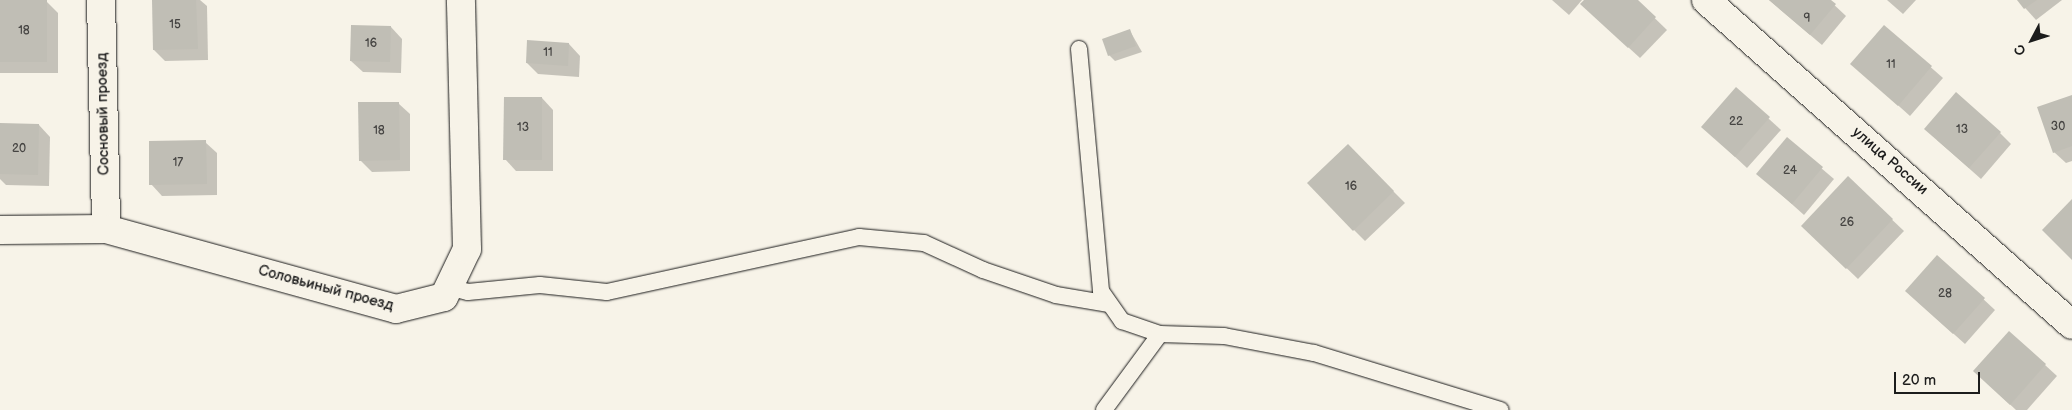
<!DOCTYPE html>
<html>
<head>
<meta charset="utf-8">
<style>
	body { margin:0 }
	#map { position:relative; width:2072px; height:410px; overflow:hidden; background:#f7f3e8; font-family:"Balsamiq Sans",sans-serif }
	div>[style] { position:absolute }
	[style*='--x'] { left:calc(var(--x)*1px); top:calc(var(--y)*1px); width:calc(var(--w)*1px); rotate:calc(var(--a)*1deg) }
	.shadow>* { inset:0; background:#0003 }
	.building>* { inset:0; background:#c0beb5 }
	.roads { filter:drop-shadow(0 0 1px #1c1c1c) drop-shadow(0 0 1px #1c1c1c) }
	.service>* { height:16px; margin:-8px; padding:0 8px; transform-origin:8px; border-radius:8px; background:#f7f3e8 }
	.minor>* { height:28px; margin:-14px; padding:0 14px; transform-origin:14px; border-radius:14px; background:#f7f3e8 }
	span { translate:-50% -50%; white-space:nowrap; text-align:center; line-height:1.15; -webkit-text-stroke:4px #f7f3e8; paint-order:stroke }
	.number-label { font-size:12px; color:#454442 }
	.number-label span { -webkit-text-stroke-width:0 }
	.street-label { font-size:15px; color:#1c1c1c }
	.north { position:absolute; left:2007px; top:15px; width:50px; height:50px; -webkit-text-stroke:4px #f7f3e8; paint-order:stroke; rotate:230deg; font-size:14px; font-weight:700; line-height:20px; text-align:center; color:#1c1c1c }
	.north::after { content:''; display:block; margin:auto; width:18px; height:22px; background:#1c1c1c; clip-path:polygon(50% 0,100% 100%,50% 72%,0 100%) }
	.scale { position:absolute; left:1894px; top:372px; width:86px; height:22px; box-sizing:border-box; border:2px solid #1c1c1c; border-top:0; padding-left:6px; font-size:15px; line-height:18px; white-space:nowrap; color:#1c1c1c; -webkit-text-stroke:4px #f7f3e8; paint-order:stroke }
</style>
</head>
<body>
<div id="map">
	<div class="shadow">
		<i style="clip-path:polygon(153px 0,200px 0,207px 6px,208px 60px,165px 61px,154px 50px)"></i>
		<i style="clip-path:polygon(1552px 0,1582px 0,1569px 15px)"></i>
		<i style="clip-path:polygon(1586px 0,1636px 0,1667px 30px,1640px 58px,1593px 15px)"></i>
		<i style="clip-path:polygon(1769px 0,1829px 0,1846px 16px,1822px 45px)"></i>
		<i style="clip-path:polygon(1887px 0,1916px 0,1903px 14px)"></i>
		<i style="clip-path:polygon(2018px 0,2062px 0,2036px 20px)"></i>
		<i style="clip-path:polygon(0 1px,46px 1px,58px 13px,58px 73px,0 73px)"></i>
		<i style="clip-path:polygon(391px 27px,402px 39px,401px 73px,363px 72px,351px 61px)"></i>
		<i style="clip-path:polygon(1885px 27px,1943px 78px,1910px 116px,1852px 64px)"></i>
		<i style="clip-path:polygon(1130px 31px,1142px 52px,1115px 61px,1109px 55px)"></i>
		<i style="clip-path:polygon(569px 44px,580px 56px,579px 77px,538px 74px,527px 63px)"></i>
		<i style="clip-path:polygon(1736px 89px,1781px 130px,1747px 168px,1703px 127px)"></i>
		<i style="clip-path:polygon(2072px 96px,2072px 161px,2066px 163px,2054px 152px)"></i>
		<i style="clip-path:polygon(542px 98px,553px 110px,553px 171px,516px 171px,505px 159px)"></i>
		<i style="clip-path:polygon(398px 103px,410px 114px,410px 171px,372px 172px,360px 160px)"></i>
		<i style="clip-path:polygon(0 124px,39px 125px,50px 137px,49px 186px,6px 185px,0 179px)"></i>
		<i style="clip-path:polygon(2000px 133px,2011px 144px,1981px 179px,1937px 140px)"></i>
		<i style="clip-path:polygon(1787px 139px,1834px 179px,1804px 215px,1758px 174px)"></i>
		<i style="clip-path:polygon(205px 142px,217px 153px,217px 195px,162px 196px,151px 184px)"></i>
		<i style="clip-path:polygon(1348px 146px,1405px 203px,1365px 241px,1354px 230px)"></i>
		<i style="clip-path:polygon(1848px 178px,1904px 231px,1858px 279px,1814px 237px)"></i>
		<i style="clip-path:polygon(1937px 256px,1995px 310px,1965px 344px,1918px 302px)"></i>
		<i style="clip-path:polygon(2009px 332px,2057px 376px,2027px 410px,2016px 410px,1986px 382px)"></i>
	</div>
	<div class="building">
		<i style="clip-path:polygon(0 0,47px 0,47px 62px,0 62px)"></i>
		<i style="clip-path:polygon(152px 0,196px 0,198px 49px,153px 50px)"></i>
		<i style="clip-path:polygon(1584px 0,1638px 0,1656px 17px,1628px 48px,1580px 4px)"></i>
		<i style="clip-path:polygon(1769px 0,1831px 0,1836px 4px,1810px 35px)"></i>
		<i style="clip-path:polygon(2017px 0,2037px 0,2024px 9px)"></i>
		<i style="clip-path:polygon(351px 25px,391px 26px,390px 62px,350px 61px)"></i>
		<i style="clip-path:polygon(1884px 25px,1932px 66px,1898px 106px,1850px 64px)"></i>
		<i style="clip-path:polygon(1130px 29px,1136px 46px,1108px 56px,1102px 39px)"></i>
		<i style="clip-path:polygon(527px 40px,569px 43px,568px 66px,526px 63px)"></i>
		<i style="clip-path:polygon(1736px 87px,1770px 117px,1735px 157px,1701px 127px)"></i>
		<i style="clip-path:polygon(1956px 92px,2001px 132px,1969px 168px,1924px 129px)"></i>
		<i style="clip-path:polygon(2072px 95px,2072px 146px,2053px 153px,2037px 107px)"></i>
		<i style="clip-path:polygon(504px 97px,542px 97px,542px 160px,503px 160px)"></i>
		<i style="clip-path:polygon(358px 102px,399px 102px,400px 160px,359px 161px)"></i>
		<i style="clip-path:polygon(0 123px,39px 124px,38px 175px,0 174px)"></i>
		<i style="clip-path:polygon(1787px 137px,1823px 167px,1792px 204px,1756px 174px)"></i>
		<i style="clip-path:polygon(206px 140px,207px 184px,149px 185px,149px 141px)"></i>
		<i style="clip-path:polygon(1348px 144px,1394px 191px,1353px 231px,1307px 183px)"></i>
		<i style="clip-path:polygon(1848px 176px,1893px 219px,1846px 269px,1801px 226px)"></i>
		<i style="clip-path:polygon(2072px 199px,2072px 260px,2042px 230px)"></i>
		<i style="clip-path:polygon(1937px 255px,1985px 298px,1953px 334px,1905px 291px)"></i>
		<i style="clip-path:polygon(2009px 331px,2046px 364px,2010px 405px,1973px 371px)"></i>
	</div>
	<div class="roads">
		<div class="service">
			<i style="--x:1079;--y:49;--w:243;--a:84.8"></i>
			<i style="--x:1101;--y:291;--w:37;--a:55"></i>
			<i style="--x:1122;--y:321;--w:40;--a:18.9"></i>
			<i style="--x:1160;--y:334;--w:64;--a:1.8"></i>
			<i style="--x:1224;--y:336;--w:92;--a:10.7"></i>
			<i style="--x:1314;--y:353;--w:195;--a:17"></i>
			<i style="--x:452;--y:288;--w:16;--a:14"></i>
			<i style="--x:468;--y:292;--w:72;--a:-5.6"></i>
			<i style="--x:540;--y:285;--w:67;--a:6"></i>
			<i style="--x:607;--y:292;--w:258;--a:-12.3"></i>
			<i style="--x:859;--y:237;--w:65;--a:5.3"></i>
			<i style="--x:924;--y:243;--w:65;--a:24.6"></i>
			<i style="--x:983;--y:270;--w:77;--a:18.9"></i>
			<i style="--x:1056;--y:295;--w:54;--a:9.6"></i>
			<i style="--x:1104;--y:410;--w:94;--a:-53.6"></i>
		</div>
		<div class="minor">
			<i style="--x:101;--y:0;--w:229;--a:88.7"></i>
			<i style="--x:1706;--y:0;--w:489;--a:41.6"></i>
			<i style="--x:0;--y:230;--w:106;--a:-0.5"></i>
			<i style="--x:106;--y:229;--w:301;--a:15.4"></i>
			<i style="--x:396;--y:309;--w:49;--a:-14"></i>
			<i style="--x:444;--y:297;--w:53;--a:-64.4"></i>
			<i style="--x:467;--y:249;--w:249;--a:-91.4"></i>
		</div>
	</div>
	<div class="number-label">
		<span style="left:1807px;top:19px">9</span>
		<span style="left:175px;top:25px">15</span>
		<span style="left:24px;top:31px">18</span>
		<span style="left:371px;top:44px">16</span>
		<span style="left:548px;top:53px">11</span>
		<span style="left:1891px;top:65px">11</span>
		<span style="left:1736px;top:122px">22</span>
		<span style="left:2058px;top:127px">30</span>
		<span style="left:523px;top:128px">13</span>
		<span style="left:1962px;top:130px">13</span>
		<span style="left:379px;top:131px">18</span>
		<span style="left:19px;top:149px">20</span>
		<span style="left:178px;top:163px">17</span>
		<span style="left:1790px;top:171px">24</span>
		<span style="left:1351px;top:187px">16</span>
		<span style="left:1847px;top:223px">26</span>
		<span style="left:1945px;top:294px">28</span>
	</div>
	<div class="street-label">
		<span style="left:103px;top:114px;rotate:-91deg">Сосновый проезд</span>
		<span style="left:1890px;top:161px;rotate:41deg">улица России</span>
		<span style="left:326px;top:288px;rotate:15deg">Соловьиный проезд</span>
	</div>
	<div class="north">С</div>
	<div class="scale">20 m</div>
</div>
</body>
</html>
